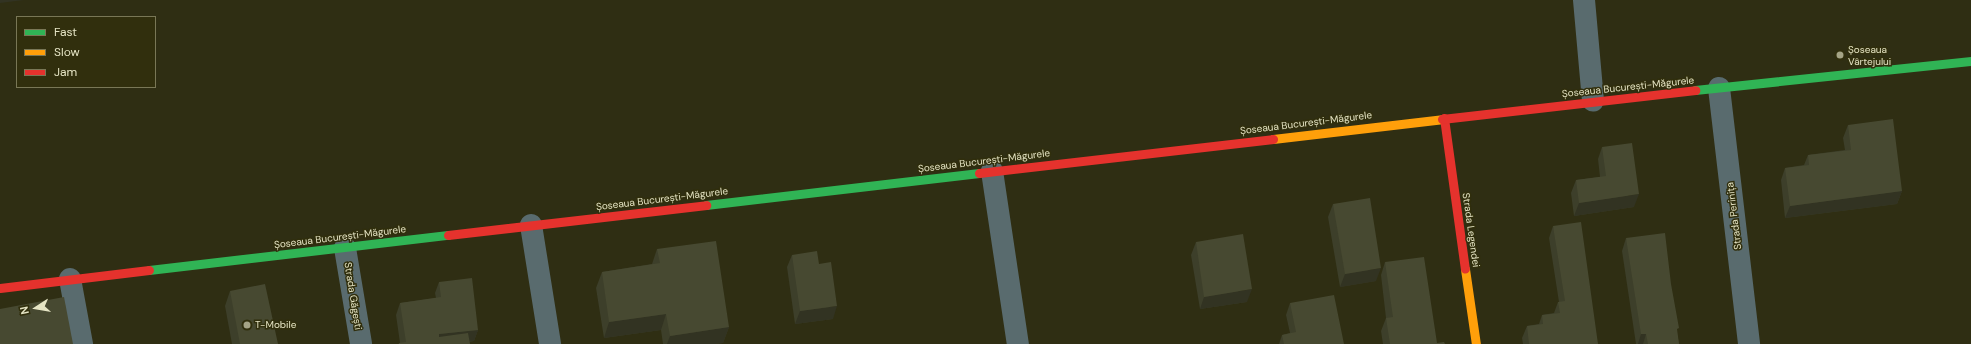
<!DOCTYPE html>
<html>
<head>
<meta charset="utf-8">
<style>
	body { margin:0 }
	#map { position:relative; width:1971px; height:344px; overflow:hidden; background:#2f2e13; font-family:"DM Sans",sans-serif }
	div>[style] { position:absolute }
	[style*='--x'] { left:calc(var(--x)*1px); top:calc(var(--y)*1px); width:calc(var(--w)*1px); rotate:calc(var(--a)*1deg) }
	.street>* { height:22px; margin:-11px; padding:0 11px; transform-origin:11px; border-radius:11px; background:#596b6e }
	.fast>* { height:9px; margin:-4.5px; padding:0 4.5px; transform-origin:4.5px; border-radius:4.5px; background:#30b455 }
	.slow>* { height:9px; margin:-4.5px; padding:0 4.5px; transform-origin:4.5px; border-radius:4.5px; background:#ff9f0a }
	.jam>* { height:9px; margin:-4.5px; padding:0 4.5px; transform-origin:4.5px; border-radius:4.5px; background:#e5322d }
	.wall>* { inset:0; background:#3d3f2a }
	.shaded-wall>* { inset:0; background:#323322 }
	.building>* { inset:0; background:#474931 }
	.dots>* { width:11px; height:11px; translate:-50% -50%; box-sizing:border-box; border:2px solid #312f0d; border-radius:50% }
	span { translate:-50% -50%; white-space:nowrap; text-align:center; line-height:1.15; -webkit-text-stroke:3px #312f0d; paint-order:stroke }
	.poi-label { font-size:10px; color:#e5e4c4 }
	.left { translate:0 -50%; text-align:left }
	.street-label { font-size:10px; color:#e5e4c4 }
	.legend { position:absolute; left:16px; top:16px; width:140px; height:72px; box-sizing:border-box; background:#312f0d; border:1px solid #797756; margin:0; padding:5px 7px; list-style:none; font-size:12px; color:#e5e4c4 }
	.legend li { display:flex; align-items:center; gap:8px; height:20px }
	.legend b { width:20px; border:1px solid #797756 }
	.north { position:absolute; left:16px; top:288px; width:40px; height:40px; -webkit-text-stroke:3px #312f0d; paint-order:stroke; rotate:258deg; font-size:11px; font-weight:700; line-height:16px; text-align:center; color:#e5e4c4 }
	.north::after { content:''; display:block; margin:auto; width:14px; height:18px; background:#e5e4c4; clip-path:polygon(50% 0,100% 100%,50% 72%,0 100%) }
</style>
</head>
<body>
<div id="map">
	<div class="street">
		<i style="--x:1584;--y:0;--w:101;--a:84.9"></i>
		<i style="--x:1719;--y:88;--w:258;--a:83.3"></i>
		<i style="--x:992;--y:171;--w:175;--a:81.5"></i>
		<i style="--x:531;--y:225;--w:121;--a:80.9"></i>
		<i style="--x:345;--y:248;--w:97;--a:80.5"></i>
		<i style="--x:70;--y:279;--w:66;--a:79.5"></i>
	</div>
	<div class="fast">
		<i style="--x:1695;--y:90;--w:278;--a:-6"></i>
		<i style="--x:706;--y:205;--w:275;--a:-6.7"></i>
		<i style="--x:149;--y:270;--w:301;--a:-6.7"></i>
	</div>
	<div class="slow">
		<i style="--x:1273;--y:139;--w:170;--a:-6.7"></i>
		<i style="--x:1465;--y:269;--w:76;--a:81.7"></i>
	</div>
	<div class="jam">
		<i style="--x:1444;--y:118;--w:152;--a:82.1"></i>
		<i style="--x:1442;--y:119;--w:255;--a:-6.5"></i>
		<i style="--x:979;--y:173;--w:296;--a:-6.6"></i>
		<i style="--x:448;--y:235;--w:260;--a:-6.6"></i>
		<i style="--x:0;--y:288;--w:150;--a:-6.9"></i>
	</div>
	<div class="wall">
		<i style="clip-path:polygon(1848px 125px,1902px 191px,1897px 204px,1785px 218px,1781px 180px,1785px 168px,1804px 165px,1808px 155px,1845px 150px,1843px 138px)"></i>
		<i style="clip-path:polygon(1602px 147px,1634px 207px,1574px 216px,1571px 193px,1576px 180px,1600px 177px,1598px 159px)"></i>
		<i style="clip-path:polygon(1333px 204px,1376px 281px,1340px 287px,1328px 217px)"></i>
		<i style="clip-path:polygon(1553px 226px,1598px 344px,1523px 344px,1522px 338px,1527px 326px,1539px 324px,1542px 315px,1554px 313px,1558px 302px,1559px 302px,1549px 238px)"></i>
		<i style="clip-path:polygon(1626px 238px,1677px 333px,1679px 344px,1636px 344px,1622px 251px)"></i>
		<i style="clip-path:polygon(1196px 242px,1247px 302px,1200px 309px,1191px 255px)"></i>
		<i style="clip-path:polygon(657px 249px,729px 327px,723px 343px,714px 344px,663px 344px,661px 330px,604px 338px,596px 288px,602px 272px,652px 264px)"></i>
		<i style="clip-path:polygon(792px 255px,819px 264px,833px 319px,795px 324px,787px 267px)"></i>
		<i style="clip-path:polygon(1385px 262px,1437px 343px,1445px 344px,1383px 344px,1381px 331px,1386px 318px,1381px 275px)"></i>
		<i style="clip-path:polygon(439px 282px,478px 330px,474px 341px,469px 342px,470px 344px,398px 344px,400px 343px,396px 315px,400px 303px,436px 298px,435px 293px)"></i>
		<i style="clip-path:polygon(230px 291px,278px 344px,232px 344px,225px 306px)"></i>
		<i style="clip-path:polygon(1290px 303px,1344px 344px,1279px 344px,1282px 335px,1290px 333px,1286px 315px)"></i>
	</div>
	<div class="shaded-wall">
		<i style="clip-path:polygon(0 0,24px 0,0 3px)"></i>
		<i style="clip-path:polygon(1902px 191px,1897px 204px,1785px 218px,1790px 206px)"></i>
		<i style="clip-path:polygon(1639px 194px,1634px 207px,1574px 216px,1579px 203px)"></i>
		<i style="clip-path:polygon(1381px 268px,1376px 281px,1340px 287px,1345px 274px)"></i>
		<i style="clip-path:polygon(1252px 289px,1247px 302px,1200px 309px,1204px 297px)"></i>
		<i style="clip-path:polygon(837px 306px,833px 319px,795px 324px,800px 311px)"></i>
		<i style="clip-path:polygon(666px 314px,661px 330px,604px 338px,609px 322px)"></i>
		<i style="clip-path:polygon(729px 327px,723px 343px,714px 344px,667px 344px,670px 336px)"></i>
		<i style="clip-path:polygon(478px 330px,474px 341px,448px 344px,435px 344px,439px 334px)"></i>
		<i style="clip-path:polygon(1641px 334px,1646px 334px,1643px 344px,1638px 344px)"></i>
	</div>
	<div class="building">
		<i style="clip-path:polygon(1893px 119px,1902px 191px,1790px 206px,1785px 168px,1809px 165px,1808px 155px,1851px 150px,1848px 125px)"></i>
		<i style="clip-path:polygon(1632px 143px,1639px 194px,1579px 203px,1576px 180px,1606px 176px,1602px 147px)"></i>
		<i style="clip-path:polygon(1370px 198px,1381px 268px,1345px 274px,1333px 204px)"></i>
		<i style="clip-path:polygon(1581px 222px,1598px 344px,1529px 344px,1527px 326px,1543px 324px,1542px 315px,1560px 313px,1558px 302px,1565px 301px,1553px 226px)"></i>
		<i style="clip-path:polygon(1665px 233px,1671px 284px,1679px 328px,1677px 329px,1679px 344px,1648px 344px,1646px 334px,1641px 334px,1626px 238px)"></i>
		<i style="clip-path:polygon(1243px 234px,1252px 289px,1204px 297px,1196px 242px)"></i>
		<i style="clip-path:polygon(716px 241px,729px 327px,670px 336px,666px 314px,609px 322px,602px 272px,660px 263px,657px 249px)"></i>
		<i style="clip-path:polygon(817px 251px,819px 264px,831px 262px,837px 306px,800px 311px,792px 255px)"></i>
		<i style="clip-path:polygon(1424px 257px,1437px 343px,1444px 342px,1445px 344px,1390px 344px,1386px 318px,1393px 317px,1385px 262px)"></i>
		<i style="clip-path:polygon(472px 278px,478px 330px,439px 334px,439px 337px,468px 333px,470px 344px,399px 344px,399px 343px,406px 342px,400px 303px,441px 297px,439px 282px)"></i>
		<i style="clip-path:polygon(265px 284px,278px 344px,240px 344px,230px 291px)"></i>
		<i style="clip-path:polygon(1334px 295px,1344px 344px,1284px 344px,1282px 335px,1296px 332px,1290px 303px)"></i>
		<i style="clip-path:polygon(64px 297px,73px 344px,0 344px,0 309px)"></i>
	</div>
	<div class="dots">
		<i style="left:1840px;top:55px;background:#a5a486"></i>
		<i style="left:247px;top:325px;background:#a5a486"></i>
	</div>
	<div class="poi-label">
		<span class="left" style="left:1848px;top:55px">Șoseaua<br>Vârtejului</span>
		<span class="left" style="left:255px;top:325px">T-Mobile</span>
	</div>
	<div class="street-label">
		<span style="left:1628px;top:87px;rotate:-6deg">Șoseaua București-Măgurele</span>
		<span style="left:1306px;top:123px;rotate:-7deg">Șoseaua București-Măgurele</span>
		<span style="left:984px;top:161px;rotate:-7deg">Șoseaua București-Măgurele</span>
		<span style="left:662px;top:199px;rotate:-7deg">Șoseaua București-Măgurele</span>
		<span style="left:1734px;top:216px;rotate:-97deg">Strada Perinița</span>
		<span style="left:1471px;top:230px;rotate:82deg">Strada Legendei</span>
		<span style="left:340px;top:237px;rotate:-7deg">Șoseaua București-Măgurele</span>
		<span style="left:353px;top:296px;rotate:81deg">Strada Găgești</span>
	</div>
	<ul class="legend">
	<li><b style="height:5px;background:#30b455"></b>Fast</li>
	<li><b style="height:5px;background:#ff9f0a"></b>Slow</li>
	<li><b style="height:5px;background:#e5322d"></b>Jam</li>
	</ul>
	<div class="north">N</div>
</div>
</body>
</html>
